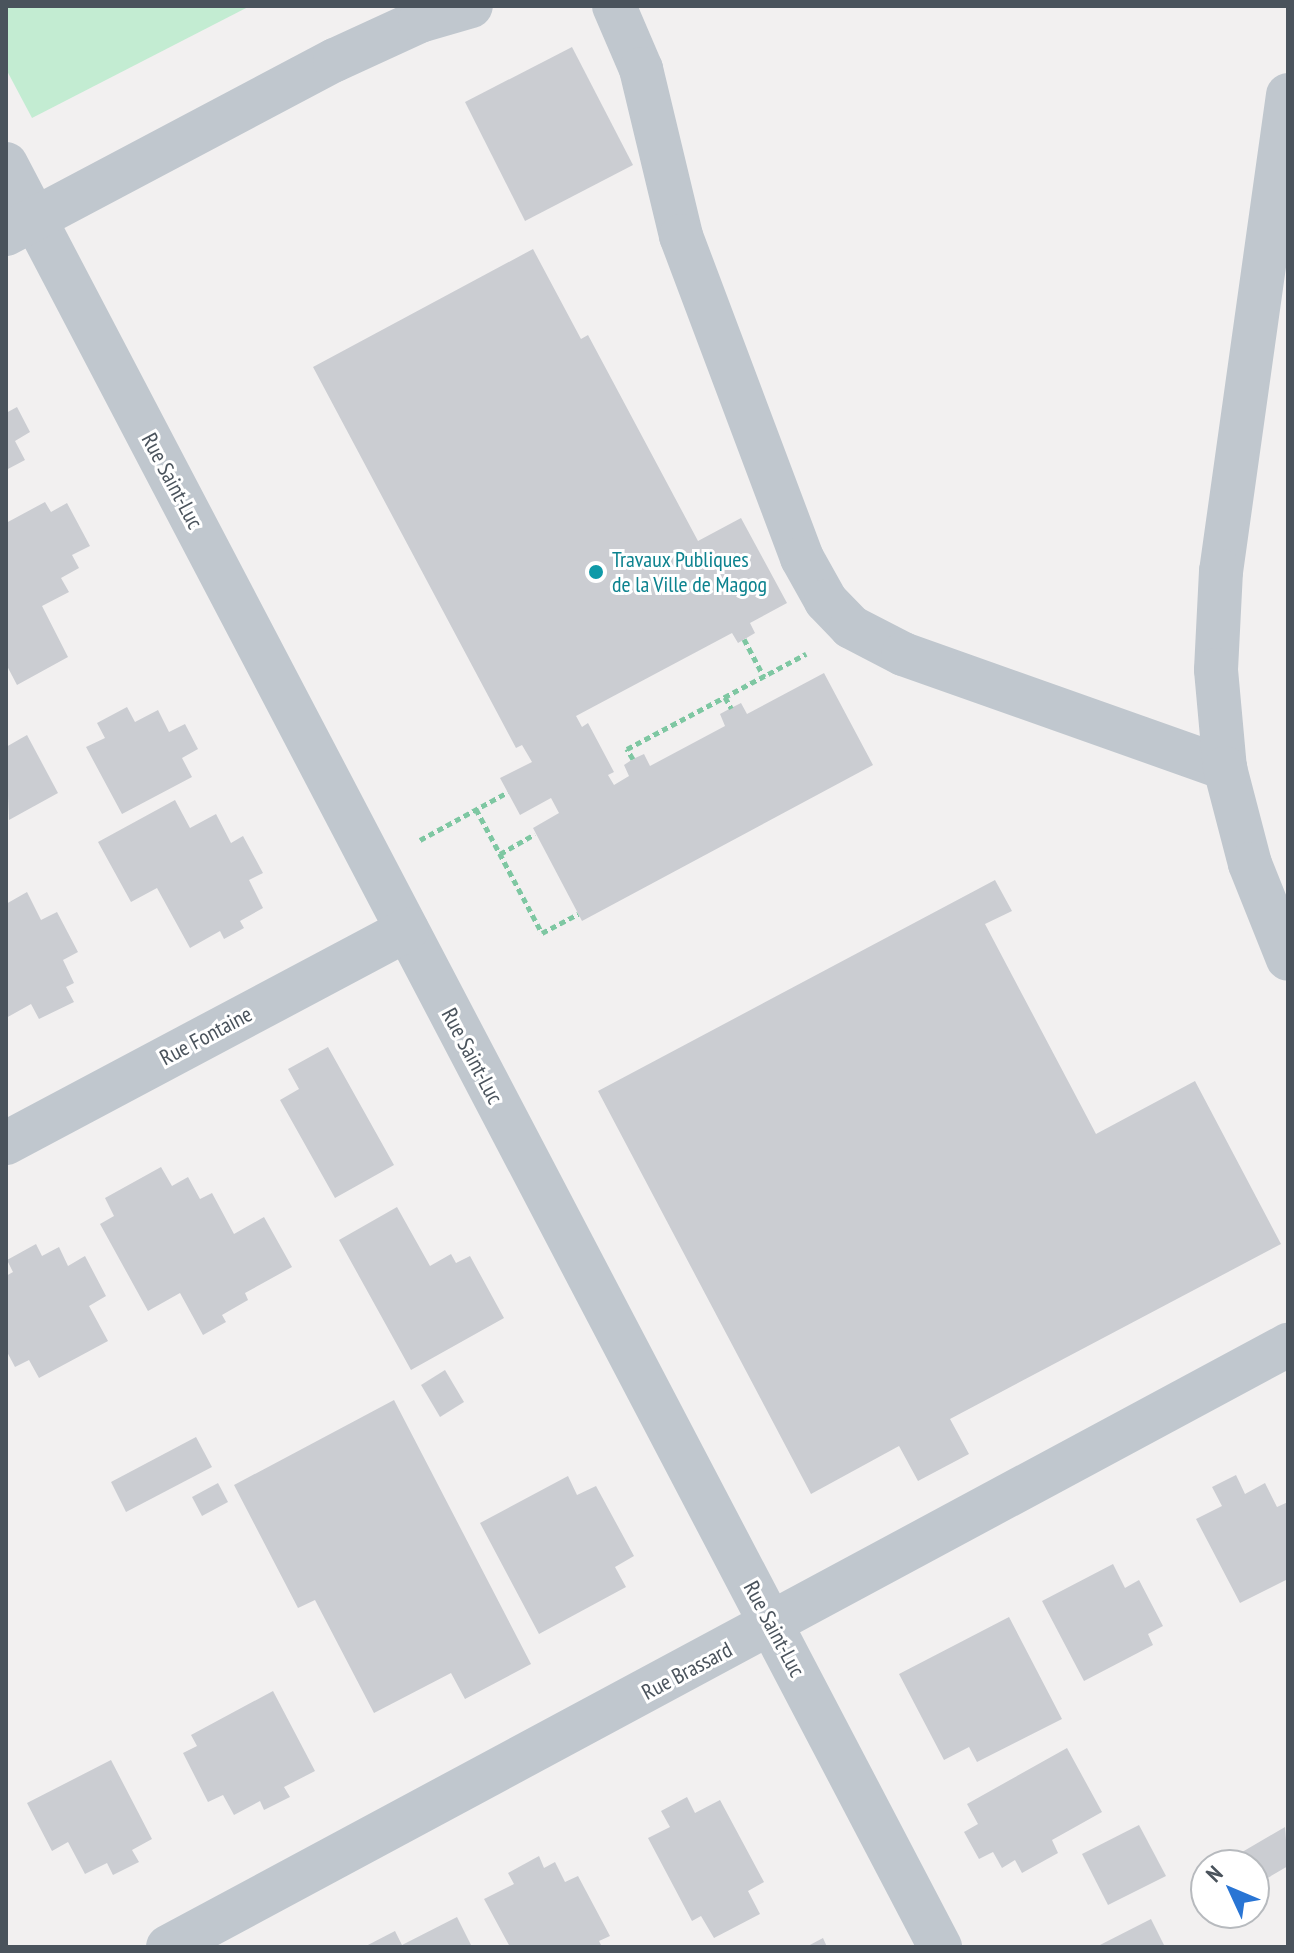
<!DOCTYPE html>
<html>
<head>
<meta charset="utf-8">
<style>
	body { margin:0 }
	#map { position:relative; width:1294px; height:1953px; overflow:hidden; background:#f2f0f0; font-family:"PT Sans Narrow",sans-serif }
	div>[style] { position:absolute }
	[style*='--x'] { left:calc(var(--x)*1px); top:calc(var(--y)*1px); width:calc(var(--w)*1px); rotate:calc(var(--a)*1deg) }
	.green>* { inset:0; background:#c3ecd2 }
	.building>* { inset:0; background:#cbcdd2 }
	.path>* { height:5px; margin-top:-2.5px; transform-origin:0; background:repeating-linear-gradient(90deg,#7ec7a2 0 6px,transparent 0 10px) }
	.minor>* { height:44px; margin:-22px; padding:0 22px; transform-origin:22px; border-radius:22px; background:#c0c7ce }
	.dots>* { width:22px; height:22px; translate:-50% -50%; box-sizing:border-box; border:4px solid #fff; border-radius:50% }
	span { translate:-50% -50%; white-space:nowrap; text-align:center; line-height:1.15; -webkit-text-stroke:6px #fff; paint-order:stroke }
	.street-label { font-size:22px; color:#4a535c }
	.culture-label { font-size:22px; color:#0d838f }
	.left { translate:0 -50%; text-align:left }
	.frame { position:absolute; inset:0; border:8px solid #4a535c; pointer-events:none }
	.north { position:absolute; left:1190px; top:1849px; width:80px; height:80px; box-sizing:border-box; background:#fff; border:2px solid #b7babe; border-radius:50%; rotate:314deg; font-size:22px; font-weight:700; line-height:32px; text-align:center; color:#4a535c }
	.north::after { content:''; display:block; margin:auto; width:28px; height:36px; background:#2975d4; clip-path:polygon(50% 0,100% 100%,50% 72%,0 100%) }
</style>
</head>
<body>
<div id="map">
	<div class="green">
		<i style="clip-path:polygon(6px 6px,250px 6px,32px 118px,6px 69px)"></i>
	</div>
	<div class="building">
		<i style="clip-path:polygon(572px 47px,633px 165px,525px 221px,465px 102px)"></i>
		<i style="clip-path:polygon(533px 249px,581px 339px,588px 335px,698px 541px,741px 518px,787px 603px,750px 623px,755px 633px,738px 643px,732px 633px,576px 716px,582px 727px,588px 723px,614px 772px,608px 775px,614px 785px,629px 776px,624px 765px,633px 759px,644px 754px,650px 766px,725px 726px,720px 714px,731px 708px,741px 703px,747px 714px,824px 673px,873px 765px,582px 921px,533px 828px,559px 813px,551px 798px,520px 815px,500px 778px,532px 762px,522px 745px,516px 748px,313px 367px)"></i>
		<i style="clip-path:polygon(17px 407px,30px 432px,15px 441px,25px 460px,6px 470px,6px 413px)"></i>
		<i style="clip-path:polygon(45px 502px,51px 512px,67px 503px,90px 546px,72px 555px,79px 568px,61px 578px,69px 592px,42px 606px,68px 657px,17px 685px,6px 664px,6px 523px)"></i>
		<i style="clip-path:polygon(127px 707px,135px 722px,158px 710px,169px 732px,185px 724px,198px 749px,182px 758px,192px 777px,122px 814px,86px 747px,105px 738px,97px 723px)"></i>
		<i style="clip-path:polygon(27px 735px,58px 793px,9px 820px,6px 747px)"></i>
		<i style="clip-path:polygon(175px 800px,190px 828px,216px 814px,231px 843px,243px 836px,263px 873px,249px 880px,263px 908px,240px 921px,244px 928px,224px 939px,220px 931px,190px 948px,157px 888px,131px 902px,98px 842px)"></i>
		<i style="clip-path:polygon(995px 880px,1012px 911px,985px 924px,1096px 1134px,1195px 1081px,1281px 1244px,950px 1419px,969px 1454px,918px 1481px,899px 1446px,811px 1494px,598px 1091px)"></i>
		<i style="clip-path:polygon(27px 892px,41px 920px,57px 912px,78px 952px,63px 960px,74px 983px,66px 987px,74px 1002px,39px 1019px,31px 1004px,6px 1018px,6px 904px)"></i>
		<i style="clip-path:polygon(328px 1047px,394px 1165px,335px 1198px,280px 1100px,299px 1089px,288px 1069px)"></i>
		<i style="clip-path:polygon(161px 1167px,172px 1186px,188px 1177px,200px 1199px,212px 1193px,234px 1234px,264px 1217px,292px 1267px,245px 1293px,248px 1300px,222px 1315px,226px 1322px,203px 1335px,180px 1293px,148px 1311px,100px 1224px,114px 1216px,105px 1198px)"></i>
		<i style="clip-path:polygon(397px 1207px,430px 1266px,451px 1254px,456px 1263px,470px 1256px,504px 1318px,411px 1370px,339px 1240px)"></i>
		<i style="clip-path:polygon(36px 1244px,42px 1256px,59px 1247px,68px 1266px,85px 1256px,106px 1296px,89px 1306px,108px 1341px,39px 1378px,29px 1360px,15px 1367px,6px 1350px,6px 1276px,13px 1272px,7px 1260px)"></i>
		<i style="clip-path:polygon(445px 1370px,464px 1402px,440px 1417px,421px 1385px)"></i>
		<i style="clip-path:polygon(394px 1400px,531px 1664px,465px 1699px,451px 1673px,374px 1713px,315px 1600px,298px 1608px,234px 1485px)"></i>
		<i style="clip-path:polygon(196px 1437px,212px 1467px,126px 1512px,111px 1482px)"></i>
		<i style="clip-path:polygon(1236px 1475px,1245px 1494px,1265px 1483px,1277px 1507px,1288px 1502px,1288px 1579px,1240px 1603px,1196px 1519px,1222px 1506px,1212px 1487px)"></i>
		<i style="clip-path:polygon(568px 1476px,577px 1495px,596px 1486px,634px 1556px,615px 1567px,626px 1587px,539px 1634px,480px 1523px)"></i>
		<i style="clip-path:polygon(218px 1483px,228px 1502px,202px 1516px,192px 1497px)"></i>
		<i style="clip-path:polygon(1113px 1564px,1125px 1588px,1139px 1580px,1163px 1626px,1148px 1634px,1153px 1645px,1084px 1681px,1042px 1601px)"></i>
		<i style="clip-path:polygon(1009px 1617px,1062px 1719px,977px 1762px,969px 1747px,944px 1760px,899px 1674px)"></i>
		<i style="clip-path:polygon(273px 1691px,315px 1771px,284px 1787px,290px 1797px,264px 1810px,260px 1801px,234px 1815px,223px 1795px,208px 1802px,183px 1753px,197px 1746px,191px 1735px)"></i>
		<i style="clip-path:polygon(1067px 1748px,1102px 1812px,1052px 1840px,1058px 1853px,1022px 1873px,1015px 1860px,1002px 1868px,993px 1852px,979px 1859px,964px 1832px,978px 1824px,967px 1804px)"></i>
		<i style="clip-path:polygon(111px 1760px,152px 1839px,132px 1850px,139px 1862px,113px 1875px,107px 1863px,85px 1874px,68px 1842px,52px 1851px,27px 1803px)"></i>
		<i style="clip-path:polygon(687px 1797px,695px 1813px,720px 1800px,764px 1882px,748px 1891px,760px 1914px,714px 1938px,701px 1916px,692px 1921px,648px 1838px,670px 1827px,661px 1811px)"></i>
		<i style="clip-path:polygon(1139px 1825px,1166px 1876px,1108px 1905px,1082px 1854px)"></i>
		<i style="clip-path:polygon(1285px 1827px,1288px 1866px,1254px 1886px,1254px 1865px,1220px 1865px)"></i>
		<i style="clip-path:polygon(539px 1856px,544px 1868px,555px 1862px,565px 1882px,578px 1876px,610px 1936px,599px 1941px,602px 1947px,510px 1947px,484px 1899px,514px 1884px,508px 1873px)"></i>
		<i style="clip-path:polygon(457px 1917px,472px 1947px,364px 1947px,395px 1931px,402px 1945px)"></i>
		<i style="clip-path:polygon(1151px 1919px,1165px 1947px,1096px 1947px)"></i>
		<i style="clip-path:polygon(823px 1938px,827px 1947px,806px 1947px)"></i>
	</div>
	<div class="path">
		<i style="--x:744;--y:639;--w:43;--a:62.2"></i>
		<i style="--x:725;--y:697;--w:13;--a:61"></i>
		<i style="--x:633;--y:759;--w:12;--a:-121"></i>
		<i style="--x:627;--y:749;--w:203;--a:-28"></i>
		<i style="--x:476;--y:809;--w:140;--a:62"></i>
		<i style="--x:542;--y:933;--w:41;--a:-27.8"></i>
		<i style="--x:420;--y:840;--w:100;--a:-28.6"></i>
		<i style="--x:500;--y:854;--w:40;--a:-29.7"></i>
	</div>
	<div class="minor">
		<i style="--x:614;--y:6;--w:69;--a:66.8"></i>
		<i style="--x:641;--y:69;--w:172;--a:76.5"></i>
		<i style="--x:681;--y:236;--w:344;--a:69.4"></i>
		<i style="--x:802;--y:558;--w:49;--a:60.8"></i>
		<i style="--x:826;--y:601;--w:36;--a:46"></i>
		<i style="--x:851;--y:627;--w:59;--a:27.4"></i>
		<i style="--x:903;--y:654;--w:342;--a:19.5"></i>
		<i style="--x:1288;--y:95;--w:481;--a:98"></i>
		<i style="--x:1221;--y:571;--w:99;--a:92.9"></i>
		<i style="--x:1216;--y:670;--w:98;--a:84.8"></i>
		<i style="--x:1225;--y:768;--w:99;--a:75.4"></i>
		<i style="--x:1250;--y:864;--w:102;--a:68.2"></i>
		<i style="--x:6;--y:164;--w:2013;--a:62.35"></i>
		<i style="--x:6;--y:234;--w:372;--a:-27.9"></i>
		<i style="--x:335;--y:60;--w:94;--a:-24.6"></i>
		<i style="--x:420;--y:21;--w:53;--a:-16.4"></i>
		<i style="--x:6;--y:1143;--w:454;--a:-28"></i>
		<i style="--x:168;--y:1947;--w:1272;--a:-28.26"></i>
	</div>
	<div class="dots">
		<i style="left:596px;top:572px;background:#0f9aa8"></i>
	</div>
	<div class="street-label">
		<span style="left:172px;top:481px;rotate:62deg">Rue Saint-Luc</span>
		<span style="left:206px;top:1036px;rotate:-28deg">Rue Fontaine</span>
		<span style="left:472px;top:1056px;rotate:62deg">Rue Saint-Luc</span>
		<span style="left:774px;top:1629px;rotate:62deg">Rue Saint-Luc</span>
		<span style="left:687px;top:1671px;rotate:-28deg">Rue Brassard</span>
	</div>
	<div class="culture-label">
		<span class="left" style="left:612px;top:572px">Travaux Publiques<br>de la Ville de Magog</span>
	</div>
	<div class="frame"></div>
	<div class="north">N</div>
</div>
</body>
</html>
